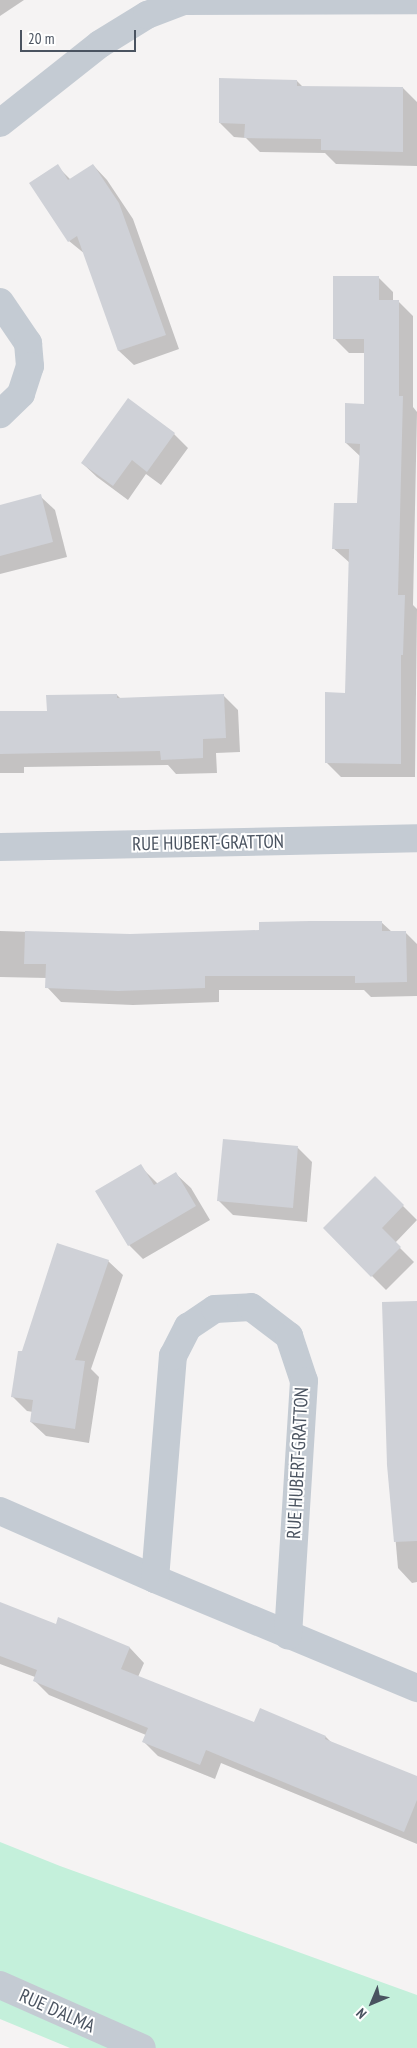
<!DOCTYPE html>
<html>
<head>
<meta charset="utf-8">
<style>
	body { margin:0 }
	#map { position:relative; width:417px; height:2048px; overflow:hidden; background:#f5f3f3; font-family:"PT Sans Narrow",sans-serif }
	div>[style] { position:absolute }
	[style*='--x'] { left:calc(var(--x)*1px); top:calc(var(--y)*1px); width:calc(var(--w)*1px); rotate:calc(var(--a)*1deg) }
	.green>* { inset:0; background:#c4f0db }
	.shadow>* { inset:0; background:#0003 }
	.building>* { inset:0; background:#cfd1d7 }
	.street>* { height:28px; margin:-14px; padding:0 14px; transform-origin:14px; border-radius:14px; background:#c4cbd3 }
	span { translate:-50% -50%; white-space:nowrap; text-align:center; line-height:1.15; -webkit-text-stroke:4px #fff; paint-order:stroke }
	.street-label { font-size:19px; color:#4a5360 }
	.north { position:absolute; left:347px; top:1978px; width:50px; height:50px; -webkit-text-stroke:4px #fff; paint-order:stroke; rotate:225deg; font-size:14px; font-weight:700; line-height:20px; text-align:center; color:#4a5360 }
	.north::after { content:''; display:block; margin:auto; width:18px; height:22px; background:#4a5360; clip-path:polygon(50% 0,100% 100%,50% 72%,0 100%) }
	.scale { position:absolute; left:20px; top:30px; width:116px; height:22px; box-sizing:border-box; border:2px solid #4a5360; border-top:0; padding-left:6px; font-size:15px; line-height:18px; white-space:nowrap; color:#4a5360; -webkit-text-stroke:4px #fff; paint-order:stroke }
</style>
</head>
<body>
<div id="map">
	<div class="green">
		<i style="clip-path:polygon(0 1842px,60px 1866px,417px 1995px,417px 2048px,70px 2048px,0 2019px)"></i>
	</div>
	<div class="shadow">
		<i style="clip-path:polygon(0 0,24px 0,0 16px)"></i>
		<i style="clip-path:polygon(297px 81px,303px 87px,403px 88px,417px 102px,417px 166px,336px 164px,325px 153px,260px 152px,246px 138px,234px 137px,220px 123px)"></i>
		<i style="clip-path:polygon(93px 165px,107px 180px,133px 219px,179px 349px,134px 365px,119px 351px,85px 254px,69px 241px,57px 166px,71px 180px)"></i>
		<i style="clip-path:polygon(378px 277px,393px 292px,393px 301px,398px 301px,413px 316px,413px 407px,417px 412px,413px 605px,417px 609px,415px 777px,341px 777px,327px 763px,346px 694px,350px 563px,333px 548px,358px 505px,361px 457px,346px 443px,365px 405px,366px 353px,349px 353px,334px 338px)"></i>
		<i style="clip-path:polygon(174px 434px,188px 448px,161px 485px,146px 474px,128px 500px,97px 477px,82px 463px)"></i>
		<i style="clip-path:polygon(40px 496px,55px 510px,67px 557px,0 574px,0 506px)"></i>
		<i style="clip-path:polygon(117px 695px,121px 699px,223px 695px,238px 710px,240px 752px,216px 753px,217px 773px,176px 774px,168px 765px,24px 767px,24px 773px,0 773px,0 712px,48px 712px)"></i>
		<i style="clip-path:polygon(381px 922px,392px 932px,405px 932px,417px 944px,417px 996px,371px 997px,364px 990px,219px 990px,219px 1002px,133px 1005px,61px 1002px,47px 987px,47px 978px,0 977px,0 931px,130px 935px,260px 931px)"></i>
		<i style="clip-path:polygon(224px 1141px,298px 1148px,312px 1162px,307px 1222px,233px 1215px,218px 1200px)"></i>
		<i style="clip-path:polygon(140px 1166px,158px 1184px,176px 1174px,191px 1188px,210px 1220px,143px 1259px,129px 1245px)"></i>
		<i style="clip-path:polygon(375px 1178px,417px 1220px,395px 1243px,414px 1262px,386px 1290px,324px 1228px)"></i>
		<i style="clip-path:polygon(108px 1261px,123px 1275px,91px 1369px,99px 1377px,89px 1443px,46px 1436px,31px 1422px,33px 1412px,27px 1411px,12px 1396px)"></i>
		<i style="clip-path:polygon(417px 1302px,417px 1582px,412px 1583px,398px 1568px,389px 1465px)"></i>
		<i style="clip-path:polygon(0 1604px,57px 1625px,59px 1619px,130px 1648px,144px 1663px,138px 1677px,255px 1724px,326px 1737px,332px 1743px,417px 1778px,417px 1844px,221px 1763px,215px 1779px,158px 1756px,144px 1742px,146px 1735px,49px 1695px,34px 1680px,35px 1677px,0 1664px)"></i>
	</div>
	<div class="building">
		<i style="clip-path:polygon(219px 78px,297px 80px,297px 86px,403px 87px,403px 152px,321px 150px,321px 139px,244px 138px,245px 124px,219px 123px)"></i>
		<i style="clip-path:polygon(58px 164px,68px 180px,93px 164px,119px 203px,166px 335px,118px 351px,77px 236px,68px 242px,29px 183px)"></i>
		<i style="clip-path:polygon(333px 276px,379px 276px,379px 300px,399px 300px,399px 396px,403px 396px,398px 595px,405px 595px,403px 655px,401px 655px,401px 764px,325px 763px,325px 692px,345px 693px,349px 549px,332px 549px,334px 503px,357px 503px,360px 444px,345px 443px,345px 403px,364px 404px,364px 339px,333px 339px)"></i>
		<i style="clip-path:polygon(128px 398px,175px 433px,147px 472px,132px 460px,113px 486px,81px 463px)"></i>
		<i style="clip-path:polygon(41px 494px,53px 542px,0 556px,0 505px)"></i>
		<i style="clip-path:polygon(117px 694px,117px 698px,224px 694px,226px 738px,203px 739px,203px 758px,161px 760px,160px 751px,0 754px,0 711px,47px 711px,46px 695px)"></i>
		<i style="clip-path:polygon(310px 921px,382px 921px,382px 931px,406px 931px,407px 982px,355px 983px,355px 976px,205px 976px,205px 988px,118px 991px,45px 988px,46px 964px,24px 964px,25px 931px,130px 934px,259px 930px,259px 922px)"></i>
		<i style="clip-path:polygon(223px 1139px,298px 1146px,293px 1208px,217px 1201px)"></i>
		<i style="clip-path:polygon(141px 1164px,154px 1185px,176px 1172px,196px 1206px,128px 1246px,95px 1191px)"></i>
		<i style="clip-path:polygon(375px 1176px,404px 1205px,382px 1228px,401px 1247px,371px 1277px,323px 1228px)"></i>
		<i style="clip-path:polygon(57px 1243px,109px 1260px,75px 1360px,85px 1361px,75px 1429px,30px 1422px,33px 1400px,11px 1397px,18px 1351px,22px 1351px)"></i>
		<i style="clip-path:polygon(417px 1301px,417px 1541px,394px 1542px,387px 1465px,382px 1302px)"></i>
		<i style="clip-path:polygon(0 1602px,56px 1624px,58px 1617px,130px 1647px,121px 1669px,254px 1722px,260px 1708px,326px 1736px,325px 1739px,417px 1776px,417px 1800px,404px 1832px,206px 1750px,200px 1765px,142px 1742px,148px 1728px,33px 1681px,37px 1670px,0 1656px)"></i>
	</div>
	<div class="street">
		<i style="--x:0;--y:123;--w:127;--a:-38.3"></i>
		<i style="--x:100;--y:44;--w:55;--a:-31.7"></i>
		<i style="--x:147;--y:15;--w:40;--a:-21"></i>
		<i style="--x:184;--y:1;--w:233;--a:-0.2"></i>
		<i style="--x:0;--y:302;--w:50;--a:55.7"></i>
		<i style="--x:28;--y:343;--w:23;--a:85"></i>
		<i style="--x:30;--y:366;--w:29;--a:108"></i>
		<i style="--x:21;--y:394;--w:29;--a:136"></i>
		<i style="--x:0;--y:847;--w:417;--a:-1.2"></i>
		<i style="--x:0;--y:1511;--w:169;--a:23.7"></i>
		<i style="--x:155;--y:1579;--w:284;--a:22.6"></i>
		<i style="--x:155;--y:1579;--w:224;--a:-85.4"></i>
		<i style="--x:173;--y:1356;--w:33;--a:-63"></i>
		<i style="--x:188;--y:1327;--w:32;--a:-34"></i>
		<i style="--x:215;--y:1309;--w:36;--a:-3"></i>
		<i style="--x:251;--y:1307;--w:48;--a:37.3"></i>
		<i style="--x:289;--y:1336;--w:47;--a:71.6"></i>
		<i style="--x:304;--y:1381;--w:255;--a:93.6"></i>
		<i style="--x:0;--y:1985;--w:155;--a:23.9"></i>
	</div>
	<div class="street-label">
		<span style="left:208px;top:843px;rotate:-1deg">RUE HUBERT-GRATTON</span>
		<span style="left:298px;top:1463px;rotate:-87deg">RUE HUBERT-GRATTON</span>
		<span style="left:57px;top:2011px;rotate:24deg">RUE D'ALMA</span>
	</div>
	<div class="north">N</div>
	<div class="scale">20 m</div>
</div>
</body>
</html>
